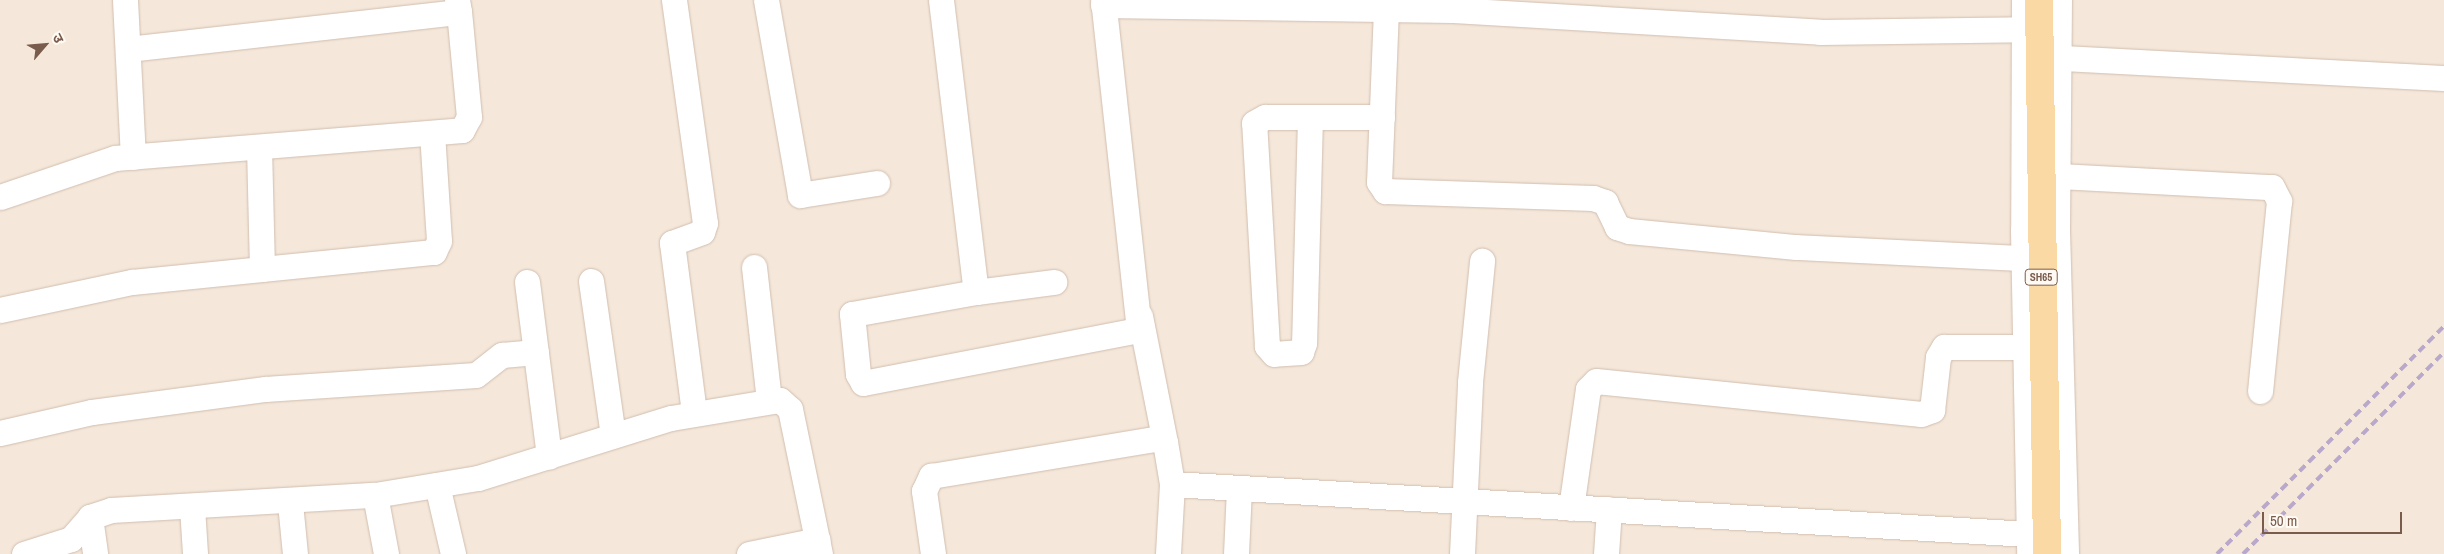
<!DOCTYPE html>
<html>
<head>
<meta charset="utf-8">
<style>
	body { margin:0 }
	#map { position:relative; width:2444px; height:554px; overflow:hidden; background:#fdf6ec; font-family:"Archivo Narrow","Noto Sans Devanagari",sans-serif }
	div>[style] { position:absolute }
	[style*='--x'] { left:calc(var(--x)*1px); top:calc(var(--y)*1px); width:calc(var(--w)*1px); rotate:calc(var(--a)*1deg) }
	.residential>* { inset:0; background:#f5e8da }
	.roads { filter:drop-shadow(0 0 1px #d1beb0) drop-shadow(0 0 1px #d1beb0) }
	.minor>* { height:25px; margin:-12.5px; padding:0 12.5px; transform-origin:12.5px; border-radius:12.5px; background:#fff }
	.major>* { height:28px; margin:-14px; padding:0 14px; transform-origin:14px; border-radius:14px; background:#fbd9a5 }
	.rail>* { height:4px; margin-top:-2px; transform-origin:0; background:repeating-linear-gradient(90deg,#b9a8c9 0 8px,transparent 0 13px) }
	span { translate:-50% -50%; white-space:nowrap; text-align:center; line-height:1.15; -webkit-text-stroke:4px #fffaf3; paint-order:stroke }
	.shield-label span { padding:1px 4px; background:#fffaf3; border:1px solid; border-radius:4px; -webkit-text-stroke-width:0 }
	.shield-label { font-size:11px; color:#7a5c4d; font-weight:700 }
	.north { position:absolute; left:20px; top:20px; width:50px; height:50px; -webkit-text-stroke:4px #fffaf3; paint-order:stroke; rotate:63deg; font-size:14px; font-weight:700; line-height:20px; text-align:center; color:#7a5c4d }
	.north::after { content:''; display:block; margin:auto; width:18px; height:22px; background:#7a5c4d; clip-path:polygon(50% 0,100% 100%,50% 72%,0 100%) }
	.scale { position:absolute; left:2262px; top:512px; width:140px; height:22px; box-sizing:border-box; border:2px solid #7a5c4d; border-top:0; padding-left:6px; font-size:15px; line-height:18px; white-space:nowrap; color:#7a5c4d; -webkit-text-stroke:4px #fffaf3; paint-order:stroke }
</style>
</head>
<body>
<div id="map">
	<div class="residential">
		<i style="clip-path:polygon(0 0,2444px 0,2444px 554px,0 554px)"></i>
	</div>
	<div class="roads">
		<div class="minor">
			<i style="--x:125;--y:0;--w:157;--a:87.1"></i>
			<i style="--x:674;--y:0;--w:225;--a:82.1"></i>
			<i style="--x:705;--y:223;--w:9;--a:108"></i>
			<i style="--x:702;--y:232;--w:32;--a:160"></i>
			<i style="--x:672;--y:243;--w:171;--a:82.6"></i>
			<i style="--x:766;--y:0;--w:198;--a:80.1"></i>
			<i style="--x:800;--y:195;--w:78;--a:-8.9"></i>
			<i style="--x:941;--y:0;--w:294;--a:83.2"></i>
			<i style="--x:976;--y:292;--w:126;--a:169.9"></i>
			<i style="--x:852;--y:314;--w:60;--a:84.3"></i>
			<i style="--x:858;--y:374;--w:10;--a:61"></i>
			<i style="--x:863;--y:383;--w:281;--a:-10.9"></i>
			<i style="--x:1139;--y:330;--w:332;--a:-96.2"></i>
			<i style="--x:2024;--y:0;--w:230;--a:90.2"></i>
			<i style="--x:2023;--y:230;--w:324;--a:88.9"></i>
			<i style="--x:2059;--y:0;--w:230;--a:90.5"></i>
			<i style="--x:2057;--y:230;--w:324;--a:88.4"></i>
			<i style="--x:1103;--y:5;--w:350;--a:0.8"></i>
			<i style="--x:1453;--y:10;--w:368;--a:3.4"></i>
			<i style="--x:1820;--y:32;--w:204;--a:-0.8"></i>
			<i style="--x:1386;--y:9;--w:173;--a:92.3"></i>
			<i style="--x:1379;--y:182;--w:11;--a:56"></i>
			<i style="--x:1385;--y:191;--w:208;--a:1.9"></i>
			<i style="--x:1593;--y:198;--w:13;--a:18"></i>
			<i style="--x:1605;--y:202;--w:28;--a:64"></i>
			<i style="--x:1617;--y:227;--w:13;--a:18"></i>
			<i style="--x:1629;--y:231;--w:168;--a:5.5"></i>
			<i style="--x:1796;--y:247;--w:227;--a:2.8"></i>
			<i style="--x:128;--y:49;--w:333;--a:-6.4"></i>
			<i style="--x:459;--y:12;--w:12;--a:-99"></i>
			<i style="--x:2061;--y:58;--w:384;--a:3"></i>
			<i style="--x:1310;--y:117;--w:226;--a:91.5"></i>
			<i style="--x:1304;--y:343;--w:9;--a:108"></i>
			<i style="--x:1301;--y:352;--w:27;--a:176"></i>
			<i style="--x:1274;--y:354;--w:11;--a:-131"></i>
			<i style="--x:1267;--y:346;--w:223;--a:-93.3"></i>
			<i style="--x:1254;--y:123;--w:13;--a:-29"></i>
			<i style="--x:1265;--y:117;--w:117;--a:0"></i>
			<i style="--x:259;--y:147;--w:122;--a:88.6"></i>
			<i style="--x:2059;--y:176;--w:213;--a:3"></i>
			<i style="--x:2272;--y:187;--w:16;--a:63"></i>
			<i style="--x:2279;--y:201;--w:191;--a:95.7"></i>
			<i style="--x:0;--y:197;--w:121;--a:-18.7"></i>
			<i style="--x:115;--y:158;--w:348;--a:-4.6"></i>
			<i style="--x:462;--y:130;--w:15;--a:-62"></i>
			<i style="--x:469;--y:117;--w:105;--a:-95.4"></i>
			<i style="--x:754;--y:267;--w:134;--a:83.6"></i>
			<i style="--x:591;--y:281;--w:156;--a:81.9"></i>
			<i style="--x:527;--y:282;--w:176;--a:82.8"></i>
			<i style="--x:976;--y:292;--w:79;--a:-7.3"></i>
			<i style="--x:0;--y:310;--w:135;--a:-12"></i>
			<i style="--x:132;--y:282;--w:303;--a:-5.7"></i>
			<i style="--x:434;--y:252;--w:12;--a:-66"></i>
			<i style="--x:439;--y:241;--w:107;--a:-93.7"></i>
			<i style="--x:1140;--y:316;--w:128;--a:78.8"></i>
			<i style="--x:0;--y:433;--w:94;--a:-12.9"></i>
			<i style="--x:92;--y:412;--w:175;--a:-7.6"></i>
			<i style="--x:265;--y:389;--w:211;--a:-3.8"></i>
			<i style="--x:476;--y:375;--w:33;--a:-38"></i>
			<i style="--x:502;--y:355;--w:34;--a:-5"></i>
			<i style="--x:1172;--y:484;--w:858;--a:3.34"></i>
			<i style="--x:437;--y:485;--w:71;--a:76.9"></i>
			<i style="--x:375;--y:495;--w:60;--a:79.4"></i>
			<i style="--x:290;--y:503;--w:51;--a:84.4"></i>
			<i style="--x:192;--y:507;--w:47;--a:86.3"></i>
			<i style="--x:1571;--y:508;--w:120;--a:-81.9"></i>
			<i style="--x:1588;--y:389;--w:11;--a:-45"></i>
			<i style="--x:1596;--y:381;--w:327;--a:5.8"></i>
			<i style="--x:1921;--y:414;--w:12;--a:-20"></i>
			<i style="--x:1932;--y:410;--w:53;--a:-83.5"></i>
			<i style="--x:1938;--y:357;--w:12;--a:-59"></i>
			<i style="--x:1944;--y:347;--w:82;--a:0"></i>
			<i style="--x:90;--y:517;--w:37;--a:82"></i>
			<i style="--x:24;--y:554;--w:49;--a:-17.7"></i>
			<i style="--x:71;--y:539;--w:29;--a:-49"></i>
			<i style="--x:90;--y:517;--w:22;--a:-18"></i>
			<i style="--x:111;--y:510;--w:264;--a:-3.3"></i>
			<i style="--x:375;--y:495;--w:104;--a:-9.4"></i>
			<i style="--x:478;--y:478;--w:202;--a:-17.3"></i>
			<i style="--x:671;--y:418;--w:110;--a:-9.4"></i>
			<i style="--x:780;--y:400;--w:13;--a:42"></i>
			<i style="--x:790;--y:409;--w:148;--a:78.3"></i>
			<i style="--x:749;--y:554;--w:70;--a:-11.5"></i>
			<i style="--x:933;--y:554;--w:64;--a:-98.1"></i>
			<i style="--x:924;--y:491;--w:17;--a:-65"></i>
			<i style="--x:931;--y:476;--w:227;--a:-9.4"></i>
			<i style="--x:1155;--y:439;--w:10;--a:17"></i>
			<i style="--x:1165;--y:442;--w:43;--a:80.5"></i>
			<i style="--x:1172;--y:484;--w:70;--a:93.3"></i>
			<i style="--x:1236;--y:554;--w:66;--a:-87.4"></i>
			<i style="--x:1462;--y:554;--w:172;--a:-87.3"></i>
			<i style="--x:1470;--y:382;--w:122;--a:-84.3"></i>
			<i style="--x:1606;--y:554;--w:45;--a:-86.2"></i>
		</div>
		<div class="major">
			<i style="--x:2039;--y:0;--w:554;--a:89.17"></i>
		</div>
	</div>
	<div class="rail">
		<i style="--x:2217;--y:554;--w:322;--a:-45.1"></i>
		<i style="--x:2243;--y:554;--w:285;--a:-45.1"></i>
	</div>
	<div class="shield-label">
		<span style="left:2041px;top:277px">SH65</span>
	</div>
	<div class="north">उ</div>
	<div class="scale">50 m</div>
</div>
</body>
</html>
